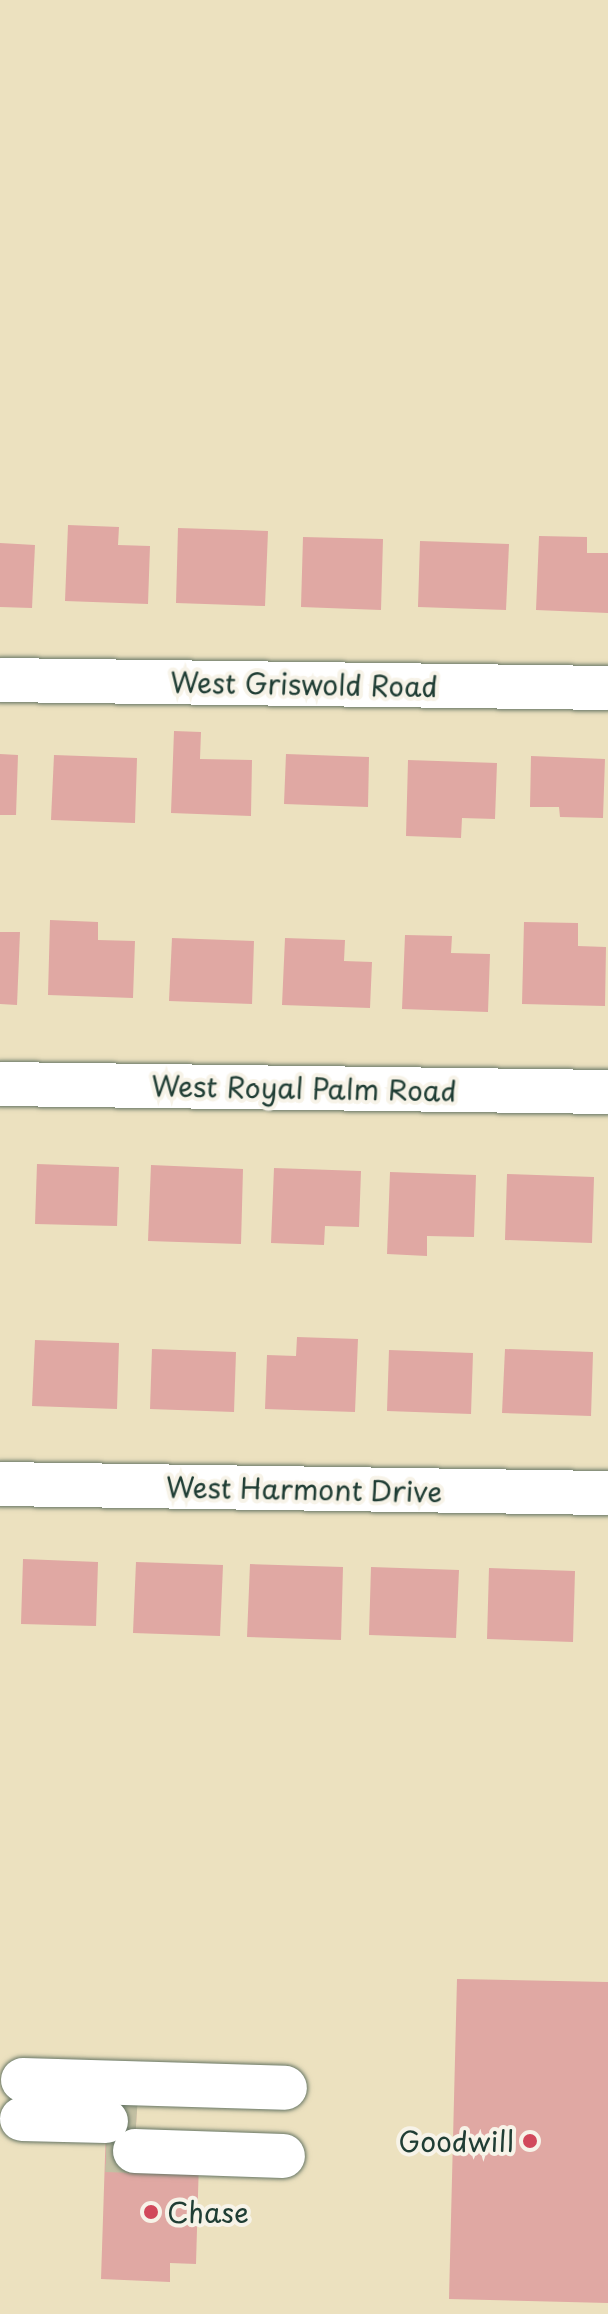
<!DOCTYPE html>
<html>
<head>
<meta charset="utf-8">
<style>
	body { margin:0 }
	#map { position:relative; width:608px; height:2314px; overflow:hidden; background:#ece1bf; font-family:"Playpen Sans",sans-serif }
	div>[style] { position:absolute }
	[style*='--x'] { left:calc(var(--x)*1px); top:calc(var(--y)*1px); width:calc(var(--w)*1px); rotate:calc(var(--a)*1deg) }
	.building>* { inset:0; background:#e0a8a3 }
	.minor-tunnel>* { height:44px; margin-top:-22px; transform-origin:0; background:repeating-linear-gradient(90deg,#c3c0a3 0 44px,transparent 0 66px) }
	.roads { filter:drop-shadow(0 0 2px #677665) drop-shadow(0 0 2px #677665) }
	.minor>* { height:44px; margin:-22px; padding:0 22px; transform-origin:22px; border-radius:22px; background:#fff }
	.dots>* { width:22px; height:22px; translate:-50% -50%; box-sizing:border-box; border:4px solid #f7f3e8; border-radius:50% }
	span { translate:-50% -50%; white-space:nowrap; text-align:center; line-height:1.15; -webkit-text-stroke:8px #f7f3e8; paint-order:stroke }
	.street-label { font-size:28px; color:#1f3d34 }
	.poi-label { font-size:28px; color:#1f3d34 }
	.right { translate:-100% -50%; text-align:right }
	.left { translate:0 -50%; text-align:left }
</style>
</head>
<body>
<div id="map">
	<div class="building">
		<i style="clip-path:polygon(68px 525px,119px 527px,118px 545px,150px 546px,148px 604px,65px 601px)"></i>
		<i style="clip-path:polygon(178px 528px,268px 531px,265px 606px,176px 603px)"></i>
		<i style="clip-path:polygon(539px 536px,587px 537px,587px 553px,608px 553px,608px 613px,536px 610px)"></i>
		<i style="clip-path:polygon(303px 537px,383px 539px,381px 610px,301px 607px)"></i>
		<i style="clip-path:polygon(420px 541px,509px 544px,506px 610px,418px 607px)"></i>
		<i style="clip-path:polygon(0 543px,35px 545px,32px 608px,0 607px)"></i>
		<i style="clip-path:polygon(174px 731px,201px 732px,200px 759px,252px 760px,251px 816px,171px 813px)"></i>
		<i style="clip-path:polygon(0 754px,18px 755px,16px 815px,0 815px)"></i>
		<i style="clip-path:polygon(286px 754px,369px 757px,368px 807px,284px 804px)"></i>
		<i style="clip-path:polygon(54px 755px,137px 758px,135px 823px,51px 820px)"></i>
		<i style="clip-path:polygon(531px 756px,605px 759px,603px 818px,560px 817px,559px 807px,530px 807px)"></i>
		<i style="clip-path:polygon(408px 760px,497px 763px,495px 819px,462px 818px,461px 838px,406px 836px)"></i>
		<i style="clip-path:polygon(50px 920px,98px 922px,98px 940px,135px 941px,133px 998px,48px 995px)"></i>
		<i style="clip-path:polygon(524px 922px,578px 923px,578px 946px,606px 947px,605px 1006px,522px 1004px)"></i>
		<i style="clip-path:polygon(0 932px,20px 932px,17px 1005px,0 1004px)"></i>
		<i style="clip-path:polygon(405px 935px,452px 936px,451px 953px,490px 954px,488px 1012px,402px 1009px)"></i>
		<i style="clip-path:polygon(172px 938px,254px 941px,252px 1004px,169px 1001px)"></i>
		<i style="clip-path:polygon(285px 938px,345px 940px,344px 961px,372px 962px,370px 1008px,282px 1005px)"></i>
		<i style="clip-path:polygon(37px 1164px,119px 1167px,117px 1226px,35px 1224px)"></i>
		<i style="clip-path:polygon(151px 1165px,243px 1169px,241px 1244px,148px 1241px)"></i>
		<i style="clip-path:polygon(274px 1168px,361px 1171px,359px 1227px,325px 1226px,324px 1245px,271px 1243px)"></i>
		<i style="clip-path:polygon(390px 1172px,476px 1175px,474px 1237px,427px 1236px,427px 1256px,387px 1254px)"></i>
		<i style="clip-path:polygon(507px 1174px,594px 1177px,592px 1243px,505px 1240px)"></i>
		<i style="clip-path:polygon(297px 1337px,358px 1339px,355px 1412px,265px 1409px,267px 1355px,296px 1356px)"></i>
		<i style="clip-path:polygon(35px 1340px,119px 1343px,117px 1409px,32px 1406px)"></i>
		<i style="clip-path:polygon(152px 1349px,236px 1352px,234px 1412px,150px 1409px)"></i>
		<i style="clip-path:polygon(505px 1349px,593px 1352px,591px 1416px,502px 1413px)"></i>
		<i style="clip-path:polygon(389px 1350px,473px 1353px,471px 1414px,387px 1411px)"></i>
		<i style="clip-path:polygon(23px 1559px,98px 1562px,96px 1626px,21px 1624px)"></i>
		<i style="clip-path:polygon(136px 1562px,223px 1565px,220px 1636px,133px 1633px)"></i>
		<i style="clip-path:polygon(250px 1564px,343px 1567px,341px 1640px,247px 1637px)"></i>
		<i style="clip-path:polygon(371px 1567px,459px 1570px,456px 1638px,369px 1635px)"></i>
		<i style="clip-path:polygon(489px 1568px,575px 1571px,573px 1642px,487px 1639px)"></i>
		<i style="clip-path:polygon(457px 1979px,608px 1982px,608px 2303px,449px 2299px)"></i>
		<i style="clip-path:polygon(107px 2096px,137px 2097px,135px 2158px,199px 2160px,196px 2264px,170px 2263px,170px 2282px,101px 2279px)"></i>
	</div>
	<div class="minor-tunnel">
		<i style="--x:107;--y:2109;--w:30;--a:4"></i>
		<i style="--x:106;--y:2150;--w:29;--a:2"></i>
	</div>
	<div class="roads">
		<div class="minor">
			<i style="--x:0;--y:680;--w:608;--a:0.75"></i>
			<i style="--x:0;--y:1084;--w:608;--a:0.75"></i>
			<i style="--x:0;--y:1484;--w:608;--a:0.85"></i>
			<i style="--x:23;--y:2080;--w:262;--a:1.7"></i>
			<i style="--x:22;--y:2119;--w:84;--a:1.4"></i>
			<i style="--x:135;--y:2151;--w:148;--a:1.9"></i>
		</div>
	</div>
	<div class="dots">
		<i style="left:530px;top:2141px;background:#d1495b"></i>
		<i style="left:151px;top:2212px;background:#d1495b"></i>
	</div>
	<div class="street-label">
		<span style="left:304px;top:684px;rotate:1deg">West Griswold Road</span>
		<span style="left:304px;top:1088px;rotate:1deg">West Royal Palm Road</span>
		<span style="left:304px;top:1489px;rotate:1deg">West Harmont Drive</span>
	</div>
	<div class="poi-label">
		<span class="right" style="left:514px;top:2141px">Goodwill</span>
		<span class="left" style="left:167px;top:2212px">Chase</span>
	</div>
</div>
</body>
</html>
